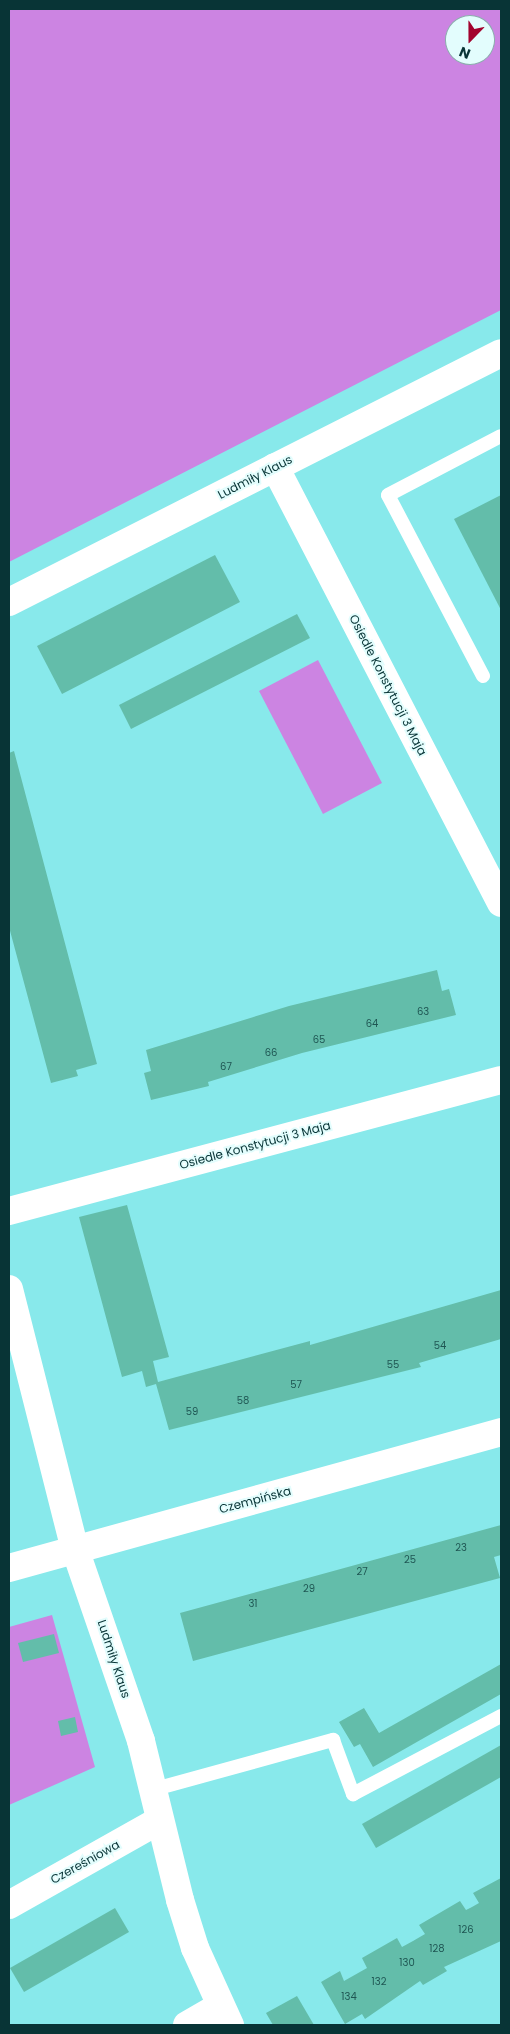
<!DOCTYPE html>
<html>
<head>
<meta charset="utf-8">
<style>
	body { margin:0 }
	#map { position:relative; width:510px; height:2034px; overflow:hidden; background:#88e9eb; font-family:Poppins,sans-serif }
	div>[style] { position:absolute }
	[style*='--x'] { left:calc(var(--x)*1px); top:calc(var(--y)*1px); width:calc(var(--w)*1px); rotate:calc(var(--a)*1deg) }
	.green>* { inset:0; background:#cc84e2 }
	.building>* { inset:0; background:#63bdaa }
	.lane>* { height:14px; margin:-7px; padding:0 7px; transform-origin:7px; border-radius:7px; background:#fff }
	.street>* { height:28px; margin:-14px; padding:0 14px; transform-origin:14px; border-radius:14px; background:#fff }
	span { translate:-50% -50%; white-space:nowrap; text-align:center; line-height:1.15; -webkit-text-stroke:4px #e3fdfd; paint-order:stroke }
	.number-label { font-size:10px; color:#1f5653 }
	.number-label span { -webkit-text-stroke-width:0 }
	.street-label { font-size:12px; color:#083436 }
	.frame { position:absolute; inset:0; border:10px solid #083436; pointer-events:none }
	.north { position:absolute; left:445px; top:15px; width:50px; height:50px; box-sizing:border-box; background:#e3fdfd; border:1px solid #8badad; border-radius:50%; rotate:202deg; font-size:14px; font-weight:700; line-height:20px; text-align:center; color:#083436 }
	.north::after { content:''; display:block; margin:auto; width:18px; height:22px; background:#a2032e; clip-path:polygon(50% 0,100% 100%,50% 72%,0 100%) }
</style>
</head>
<body>
<div id="map">
	<div class="green">
		<i style="clip-path:polygon(evenodd,9px 9px,501px 9px,501px 310px,9px 562px,9px 9px,455px 25px,485px 25px,485px 55px,455px 55px,455px 25px)"></i>
		<i style="clip-path:polygon(318px 660px,382px 783px,323px 814px,259px 691px)"></i>
		<i style="clip-path:polygon(52px 1615px,95px 1767px,9px 1805px,9px 1627px)"></i>
	</div>
	<div class="building">
		<i style="clip-path:polygon(501px 495px,501px 610px,454px 519px)"></i>
		<i style="clip-path:polygon(215px 555px,240px 602px,62px 694px,37px 646px)"></i>
		<i style="clip-path:polygon(297px 614px,310px 638px,131px 729px,119px 705px)"></i>
		<i style="clip-path:polygon(14px 751px,97px 1064px,76px 1070px,78px 1076px,51px 1083px,9px 927px,9px 753px)"></i>
		<i style="clip-path:polygon(437px 970px,442px 991px,449px 989px,456px 1015px,302px 1053px,208px 1082px,209px 1086px,151px 1100px,144px 1073px,151px 1071px,146px 1050px,289px 1006px)"></i>
		<i style="clip-path:polygon(127px 1205px,169px 1357px,153px 1361px,158px 1382px,310px 1341px,310px 1345px,501px 1290px,501px 1339px,419px 1363px,421px 1367px,169px 1430px,156px 1384px,146px 1387px,142px 1371px,122px 1377px,79px 1217px)"></i>
		<i style="clip-path:polygon(501px 1525px,501px 1555px,494px 1557px,500px 1578px,193px 1661px,180px 1613px)"></i>
		<i style="clip-path:polygon(54px 1634px,59px 1653px,23px 1662px,18px 1643px)"></i>
		<i style="clip-path:polygon(501px 1664px,501px 1694px,373px 1767px,360px 1744px,354px 1747px,339px 1722px,364px 1708px,379px 1733px)"></i>
		<i style="clip-path:polygon(75px 1717px,78px 1732px,61px 1736px,58px 1721px)"></i>
		<i style="clip-path:polygon(501px 1745px,501px 1777px,376px 1848px,362px 1824px)"></i>
		<i style="clip-path:polygon(501px 1878px,501px 1941px,444px 1967px,447px 1971px,423px 1985px,420px 1981px,365px 2019px,362px 2014px,345px 2024px,321px 1982px,340px 1971px,344px 1981px,367px 1968px,362px 1958px,397px 1938px,402px 1947px,413px 1941px,425px 1934px,419px 1925px,460px 1901px,466px 1910px,472px 1907px,479px 1903px,473px 1893px)"></i>
		<i style="clip-path:polygon(115px 1908px,129px 1932px,24px 1992px,10px 1968px)"></i>
		<i style="clip-path:polygon(297px 1996px,314px 2025px,273px 2025px,266px 2013px)"></i>
	</div>
	<div class="lane">
		<i style="--x:483;--y:676;--w:204;--a:-117.7"></i>
		<i style="--x:388;--y:495;--w:127;--a:-27.6"></i>
		<i style="--x:155;--y:1789;--w:185;--a:-15.4"></i>
		<i style="--x:333;--y:1740;--w:58;--a:69.7"></i>
		<i style="--x:353;--y:1794;--w:167;--a:-27.8"></i>
	</div>
	<div class="street">
		<i style="--x:275;--y:467;--w:491;--a:62.6"></i>
		<i style="--x:9;--y:602;--w:551;--a:-26.84"></i>
		<i style="--x:9;--y:1211;--w:509;--a:-14.91"></i>
		<i style="--x:9;--y:1289;--w:268;--a:75.8"></i>
		<i style="--x:75;--y:1549;--w:203;--a:71"></i>
		<i style="--x:141;--y:1741;--w:164;--a:76.2"></i>
		<i style="--x:180;--y:1900;--w:50;--a:72.6"></i>
		<i style="--x:195;--y:1948;--w:85;--a:65.6"></i>
		<i style="--x:9;--y:1568;--w:510;--a:-15.45"></i>
		<i style="--x:9;--y:1905;--w:173;--a:-29.4"></i>
		<i style="--x:187;--y:2025;--w:38;--a:-30"></i>
	</div>
	<div class="number-label">
		<span style="left:423px;top:1012px">63</span>
		<span style="left:372px;top:1024px">64</span>
		<span style="left:319px;top:1040px">65</span>
		<span style="left:271px;top:1053px">66</span>
		<span style="left:226px;top:1067px">67</span>
		<span style="left:440px;top:1346px">54</span>
		<span style="left:393px;top:1365px">55</span>
		<span style="left:296px;top:1385px">57</span>
		<span style="left:243px;top:1401px">58</span>
		<span style="left:192px;top:1412px">59</span>
		<span style="left:461px;top:1548px">23</span>
		<span style="left:410px;top:1560px">25</span>
		<span style="left:362px;top:1572px">27</span>
		<span style="left:309px;top:1589px">29</span>
		<span style="left:253px;top:1604px">31</span>
		<span style="left:466px;top:1930px">126</span>
		<span style="left:437px;top:1949px">128</span>
		<span style="left:407px;top:1963px">130</span>
		<span style="left:379px;top:1982px">132</span>
		<span style="left:349px;top:1997px">134</span>
	</div>
	<div class="street-label">
		<span style="left:255px;top:477px;rotate:-27deg">Ludmiły Klaus</span>
		<span style="left:388px;top:685px;rotate:63deg">Osiedle Konstytucji 3 Maja</span>
		<span style="left:255px;top:1145px;rotate:-15deg">Osiedle Konstytucji 3 Maja</span>
		<span style="left:255px;top:1500px;rotate:-15deg">Czempińska</span>
		<span style="left:114px;top:1659px;rotate:72deg">Ludmiły Klaus</span>
		<span style="left:85px;top:1862px;rotate:-29deg">Czereśniowa</span>
	</div>
	<div class="frame"></div>
	<div class="north">N</div>
</div>
</body>
</html>
